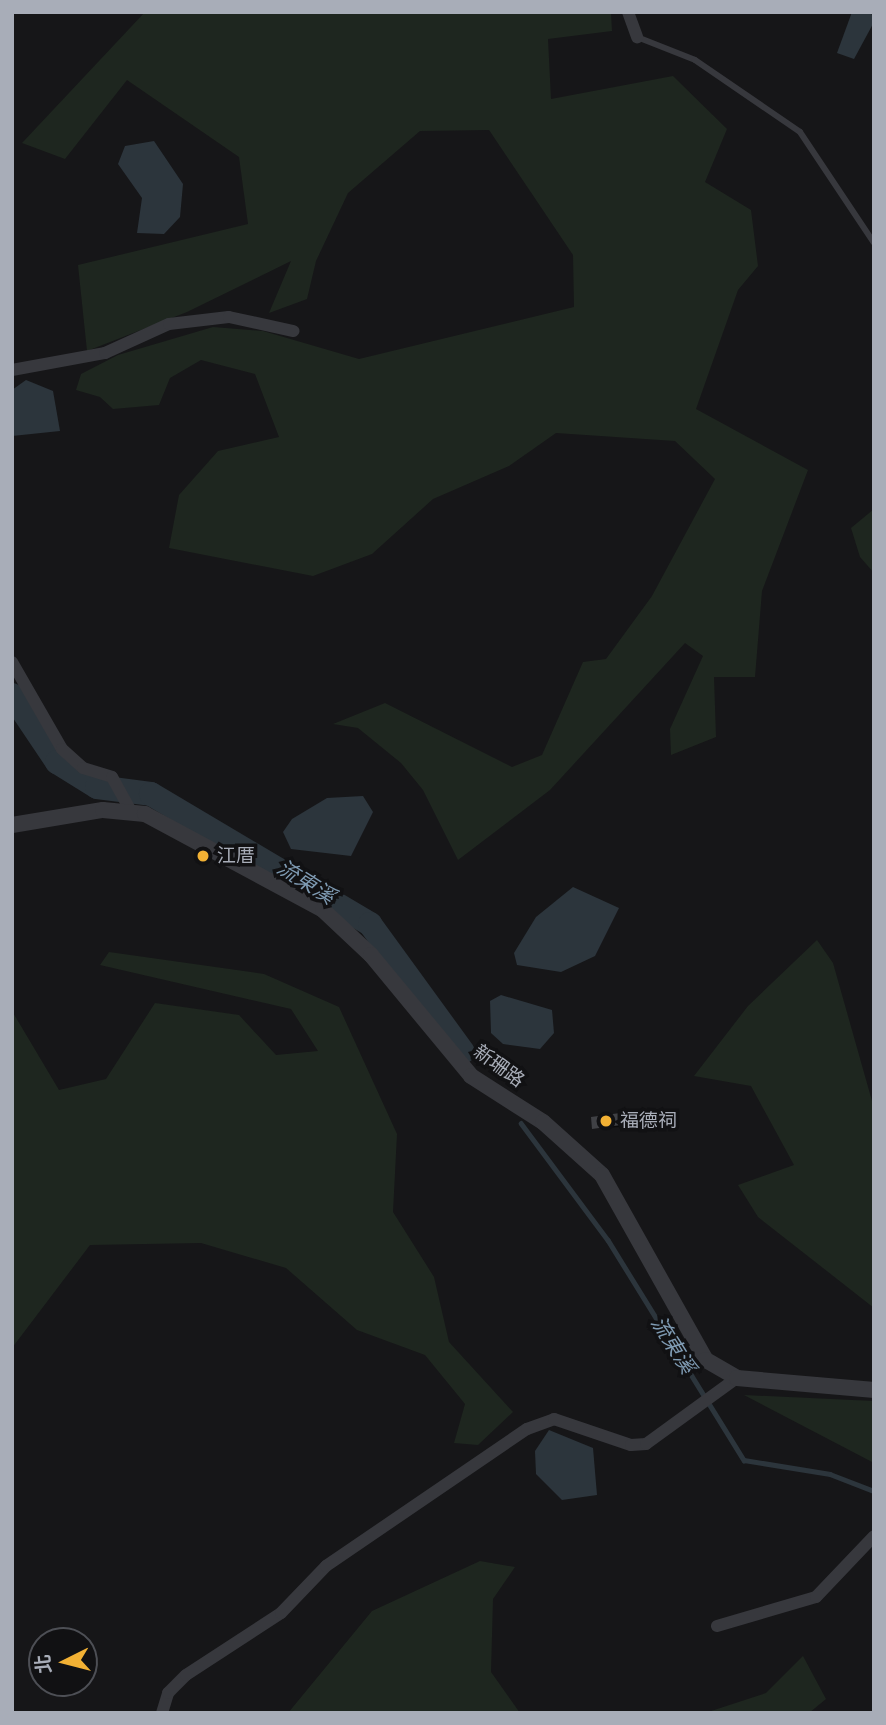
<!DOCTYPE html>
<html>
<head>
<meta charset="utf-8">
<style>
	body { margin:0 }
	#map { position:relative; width:886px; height:1725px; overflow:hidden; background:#161618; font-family:Rubik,"Noto Sans TC",sans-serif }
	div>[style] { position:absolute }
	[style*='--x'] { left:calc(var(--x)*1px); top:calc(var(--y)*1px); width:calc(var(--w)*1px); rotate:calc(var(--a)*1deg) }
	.green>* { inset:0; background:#1e261f }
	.water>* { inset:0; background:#2c353c }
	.shadow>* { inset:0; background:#0007 }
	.stream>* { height:4.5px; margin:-2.25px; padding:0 2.25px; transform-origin:2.25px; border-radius:2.25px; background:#2c353c }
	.river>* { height:24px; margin:-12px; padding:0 12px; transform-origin:12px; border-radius:12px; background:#2c353c }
	.building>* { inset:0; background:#404145 }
	.service>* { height:6px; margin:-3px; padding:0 3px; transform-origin:3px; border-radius:3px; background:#37383d }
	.minor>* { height:12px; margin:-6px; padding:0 6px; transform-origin:6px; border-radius:6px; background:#37383d }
	.tertiary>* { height:16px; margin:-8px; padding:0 8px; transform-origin:8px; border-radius:8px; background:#37383d }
	.dots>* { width:19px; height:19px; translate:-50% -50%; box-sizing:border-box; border:4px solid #111113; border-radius:50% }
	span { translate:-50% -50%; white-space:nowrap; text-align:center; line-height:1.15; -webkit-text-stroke:7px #111113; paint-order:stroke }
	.poi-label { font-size:19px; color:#a8adb8 }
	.left { translate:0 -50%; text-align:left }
	.street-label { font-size:19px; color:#a8adb8 }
	.water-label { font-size:21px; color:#7f9bb3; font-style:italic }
	.frame { position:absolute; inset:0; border:14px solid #a8adb8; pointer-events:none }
	.north { position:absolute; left:28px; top:1627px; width:70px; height:70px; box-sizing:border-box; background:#111113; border:2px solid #4d4f55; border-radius:50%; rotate:264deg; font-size:19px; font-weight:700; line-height:28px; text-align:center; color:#a8adb8 }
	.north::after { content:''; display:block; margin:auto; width:24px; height:32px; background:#f2b134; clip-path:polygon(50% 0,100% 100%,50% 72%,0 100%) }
</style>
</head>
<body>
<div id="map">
	<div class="green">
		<i style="clip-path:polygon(145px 12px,611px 12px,612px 31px,548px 39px,551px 99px,673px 76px,727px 129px,705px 182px,751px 210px,758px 266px,738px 290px,696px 409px,808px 470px,762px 591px,755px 677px,714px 677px,716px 737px,671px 755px,670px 729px,703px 656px,685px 643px,550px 790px,458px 860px,423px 790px,401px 763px,358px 728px,333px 724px,385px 703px,512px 767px,542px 755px,583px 662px,606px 659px,652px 596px,715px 479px,675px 441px,556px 433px,509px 466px,433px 499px,372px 554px,313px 576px,169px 548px,179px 495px,218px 451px,279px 437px,255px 374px,201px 360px,170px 378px,159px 405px,113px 409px,100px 397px,76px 390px,81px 374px,118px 355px,213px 327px,263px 331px,359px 359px,574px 307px,573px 255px,489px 130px,420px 131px,348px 193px,316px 261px,307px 299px,269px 313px,291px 261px,187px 312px,87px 351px,78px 265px,248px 224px,239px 157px,127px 80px,65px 159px,22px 143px)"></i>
		<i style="clip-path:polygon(874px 509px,874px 573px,860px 557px,851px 528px)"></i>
		<i style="clip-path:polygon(817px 940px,833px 963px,874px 1108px,874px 1308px,758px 1217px,738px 1185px,794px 1165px,751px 1086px,694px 1076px,748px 1006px)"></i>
		<i style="clip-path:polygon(109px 952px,264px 974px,339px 1007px,397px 1134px,393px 1212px,434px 1277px,449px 1342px,513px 1412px,478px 1445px,454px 1443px,465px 1404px,425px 1355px,357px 1330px,286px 1268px,201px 1243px,90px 1245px,12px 1348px,12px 1011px,59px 1090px,106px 1079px,155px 1003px,239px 1015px,276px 1055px,318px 1051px,291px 1009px,100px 965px)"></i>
		<i style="clip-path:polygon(744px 1395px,874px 1401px,874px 1463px)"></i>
		<i style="clip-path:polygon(480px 1561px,515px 1567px,493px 1599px,491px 1672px,520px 1713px,288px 1713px,372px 1611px)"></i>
		<i style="clip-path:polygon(803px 1656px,826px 1699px,809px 1713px,705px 1713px,766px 1693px)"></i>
	</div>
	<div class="water">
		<i style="clip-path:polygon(852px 12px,871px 12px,874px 22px,854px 59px,837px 53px)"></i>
		<i style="clip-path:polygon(154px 141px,183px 184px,180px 217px,164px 234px,137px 233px,142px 198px,118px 164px,125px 146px)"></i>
		<i style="clip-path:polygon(26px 380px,53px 391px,60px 431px,12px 436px,12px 390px)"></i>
		<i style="clip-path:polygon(363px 796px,373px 812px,351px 856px,291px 849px,283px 832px,292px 819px,327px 798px)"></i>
		<i style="clip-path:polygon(573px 887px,619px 908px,595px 956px,561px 972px,517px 965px,514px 953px,536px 917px)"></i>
		<i style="clip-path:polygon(501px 995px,552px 1010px,554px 1033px,540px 1049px,503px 1044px,491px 1033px,490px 1001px)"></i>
		<i style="clip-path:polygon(549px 1430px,593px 1448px,597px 1495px,562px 1500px,536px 1474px,535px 1451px)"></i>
	</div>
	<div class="shadow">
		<i style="clip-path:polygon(619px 1115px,623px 1127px,594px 1128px)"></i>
	</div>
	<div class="stream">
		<i style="--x:521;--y:1123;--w:146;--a:53.4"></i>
		<i style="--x:608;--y:1240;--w:259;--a:58.3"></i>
		<i style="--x:744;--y:1460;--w:87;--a:9.2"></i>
		<i style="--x:830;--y:1474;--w:47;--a:21.1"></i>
	</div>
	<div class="river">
		<i style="--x:12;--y:695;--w:81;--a:56.1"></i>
		<i style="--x:57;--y:762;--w:47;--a:32"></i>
		<i style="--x:97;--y:787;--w:54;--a:7.4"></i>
		<i style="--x:151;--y:794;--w:255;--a:30.7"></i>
		<i style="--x:370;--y:924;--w:158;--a:54"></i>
	</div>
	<div class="building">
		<i style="clip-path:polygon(620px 1113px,621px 1125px,592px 1129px,591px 1117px)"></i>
	</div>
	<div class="service">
		<i style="--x:637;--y:37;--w:62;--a:21.6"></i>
		<i style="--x:695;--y:60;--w:127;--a:34.4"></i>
		<i style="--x:800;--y:132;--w:133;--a:56.3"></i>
	</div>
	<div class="minor">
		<i style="--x:628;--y:12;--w:27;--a:70"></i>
		<i style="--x:12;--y:370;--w:95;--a:-10.4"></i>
		<i style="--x:105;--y:353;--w:70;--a:-24.4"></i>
		<i style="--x:169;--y:324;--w:60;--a:-6.7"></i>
		<i style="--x:229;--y:317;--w:66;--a:12.3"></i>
		<i style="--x:12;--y:662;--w:100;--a:60.1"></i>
		<i style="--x:62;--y:749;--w:28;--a:42"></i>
		<i style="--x:83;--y:768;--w:30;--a:17"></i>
		<i style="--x:112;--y:777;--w:38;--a:61"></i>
		<i style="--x:717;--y:1626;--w:103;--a:-16.3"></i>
		<i style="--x:816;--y:1597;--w:84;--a:-46.4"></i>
		<i style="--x:162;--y:1713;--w:21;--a:-73"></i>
		<i style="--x:168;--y:1693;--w:25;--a:-45"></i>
		<i style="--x:186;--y:1675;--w:113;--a:-33.1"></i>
		<i style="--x:281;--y:1613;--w:65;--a:-46.2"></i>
		<i style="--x:326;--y:1566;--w:243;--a:-34.3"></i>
		<i style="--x:527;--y:1429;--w:29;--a:-20"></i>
		<i style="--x:554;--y:1419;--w:81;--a:18.7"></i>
		<i style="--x:631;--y:1445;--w:15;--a:-4"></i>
		<i style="--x:646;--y:1444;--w:112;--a:-36"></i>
	</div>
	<div class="tertiary">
		<i style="--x:12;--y:825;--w:92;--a:-9.4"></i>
		<i style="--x:103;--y:810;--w:42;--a:5.4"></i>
		<i style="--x:145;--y:814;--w:202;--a:28.3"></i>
		<i style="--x:323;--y:910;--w:66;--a:43.2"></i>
		<i style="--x:371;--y:955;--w:157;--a:50.4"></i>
		<i style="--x:471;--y:1076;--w:85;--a:32.6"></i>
		<i style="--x:543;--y:1122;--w:79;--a:41.9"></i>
		<i style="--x:602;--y:1175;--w:212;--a:60.7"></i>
		<i style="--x:706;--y:1360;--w:36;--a:30"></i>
		<i style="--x:737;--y:1378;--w:138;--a:5"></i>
	</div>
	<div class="dots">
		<i style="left:203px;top:856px;background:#f2b134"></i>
		<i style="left:606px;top:1121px;background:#f2b134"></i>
	</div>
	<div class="poi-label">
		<span class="left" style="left:217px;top:856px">江厝</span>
		<span class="left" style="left:620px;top:1121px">福德祠</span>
	</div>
	<div class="street-label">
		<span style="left:499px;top:1066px;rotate:36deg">新珊路</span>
	</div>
	<div class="water-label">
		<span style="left:306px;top:882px;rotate:32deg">流東溪</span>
		<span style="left:673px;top:1345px;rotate:58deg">流東溪</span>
	</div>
	<div class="frame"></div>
	<div class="north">北</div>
</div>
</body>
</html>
